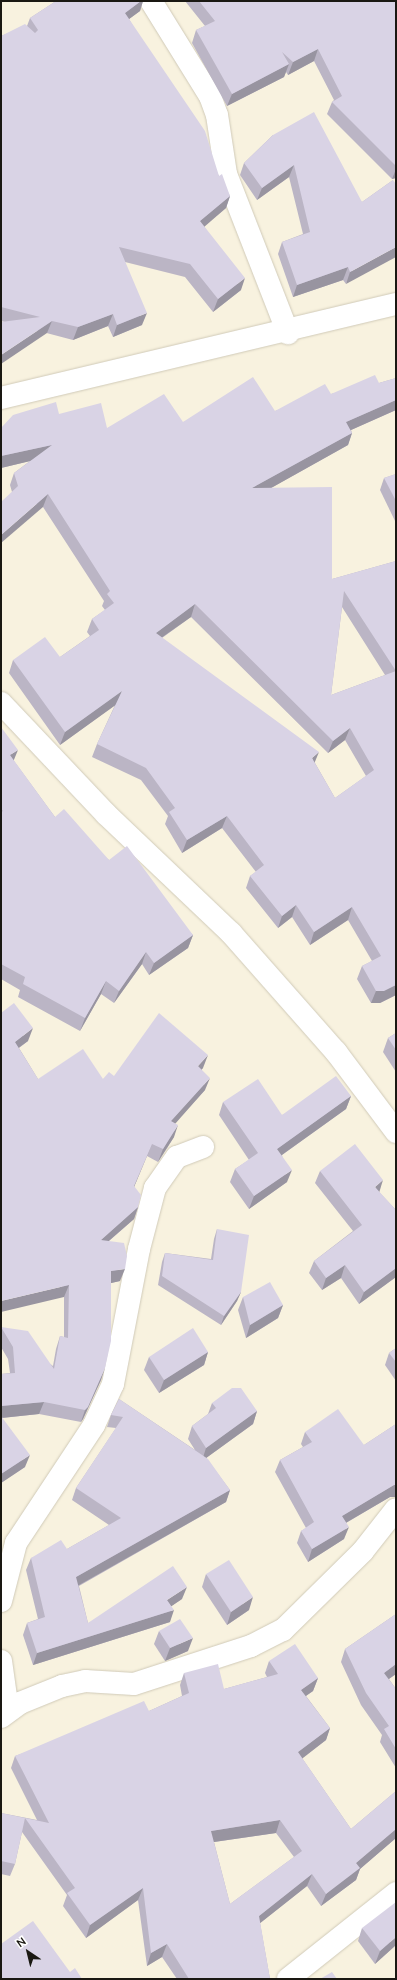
<!DOCTYPE html>
<html>
<head>
<meta charset="utf-8">
<style>
	body { margin:0 }
	#map { position:relative; width:397px; height:1980px; overflow:hidden; background:#f8f2df; font-family:Mulish,sans-serif }
	div>[style] { position:absolute }
	[style*='--x'] { left:calc(var(--x)*1px); top:calc(var(--y)*1px); width:calc(var(--w)*1px); rotate:calc(var(--a)*1deg) }
	.roads { filter:drop-shadow(0 0 1px #d0cab8) drop-shadow(0 0 1px #d0cab8) }
	.minor>* { height:22px; margin:-11px; padding:0 11px; transform-origin:11px; border-radius:11px; background:#fff }
	.wall>* { inset:0; background:#bbb5c5 }
	.shaded-wall>* { inset:0; background:#9894a0 }
	.building>* { inset:0; background:#d9d3e5 }
	span { translate:-50% -50%; white-space:nowrap; text-align:center; line-height:1.15; -webkit-text-stroke:3px #fff; paint-order:stroke }
	.frame { position:absolute; inset:0; border:2px solid #1a1812; pointer-events:none }
	.north { position:absolute; left:8px; top:1932px; width:40px; height:40px; -webkit-text-stroke:3px #fff; paint-order:stroke; rotate:325deg; font-size:11px; font-weight:700; line-height:16px; text-align:center; color:#1a1812 }
	.north::after { content:''; display:block; margin:auto; width:14px; height:18px; background:#1a1812; clip-path:polygon(50% 0,100% 100%,50% 72%,0 100%) }
</style>
</head>
<body>
<div id="map">
	<div class="roads">
		<div class="minor">
			<i style="--x:151;--y:1;--w:112;--a:58.2"></i>
			<i style="--x:210;--y:96;--w:20;--a:70"></i>
			<i style="--x:217;--y:115;--w:60;--a:81.3"></i>
			<i style="--x:226;--y:174;--w:171;--a:68.7"></i>
			<i style="--x:1;--y:398;--w:406;--a:-13.4"></i>
			<i style="--x:1;--y:703;--w:153;--a:46.6"></i>
			<i style="--x:106;--y:814;--w:173;--a:43.6"></i>
			<i style="--x:231;--y:933;--w:159;--a:48.6"></i>
			<i style="--x:336;--y:1052;--w:100;--a:53.1"></i>
			<i style="--x:1;--y:1601;--w:60;--a:-75.5"></i>
			<i style="--x:16;--y:1543;--w:141;--a:-56.5"></i>
			<i style="--x:94;--y:1425;--w:45;--a:-65.1"></i>
			<i style="--x:113;--y:1384;--w:137;--a:-79.1"></i>
			<i style="--x:139;--y:1249;--w:63;--a:-75.3"></i>
			<i style="--x:155;--y:1188;--w:38;--a:-55"></i>
			<i style="--x:177;--y:1157;--w:28;--a:-21"></i>
			<i style="--x:1;--y:1661;--w:50;--a:82"></i>
			<i style="--x:1;--y:1717;--w:24;--a:-36"></i>
			<i style="--x:20;--y:1703;--w:45;--a:-22"></i>
			<i style="--x:62;--y:1686;--w:24;--a:-12"></i>
			<i style="--x:85;--y:1681;--w:49;--a:3.5"></i>
			<i style="--x:134;--y:1684;--w:123;--a:-18"></i>
			<i style="--x:251;--y:1646;--w:36;--a:-27"></i>
			<i style="--x:283;--y:1630;--w:112;--a:-44.6"></i>
			<i style="--x:363;--y:1551;--w:53;--a:-51.8"></i>
			<i style="--x:288;--y:1979;--w:138;--a:-38.5"></i>
		</div>
	</div>
	<div class="wall">
		<i style="clip-path:polygon(56px 1px,143px 1px,140px 11px,129px 19px,219px 176px,230px 196px,226px 208px,204px 226px,241px 290px,213px 312px,185px 277px,125px 262px,142px 325px,113px 337px,108px 326px,73px 340px,1px 321px,1px 36px,27px 26px,30px 18px)"></i>
		<i style="clip-path:polygon(185px 1px,396px 1px,396px 178px,392px 179px,327px 114px,332px 102px,334px 100px,314px 61px,288px 75px,286px 72px,284px 77px,227px 106px,192px 43px,196px 30px,205px 26px)"></i>
		<i style="clip-path:polygon(273px 135px,362px 202px,393px 180px,346px 284px,343px 280px,293px 297px,278px 254px,282px 242px,303px 234px,289px 177px,257px 200px,240px 175px,244px 163px)"></i>
		<i style="clip-path:polygon(evenodd,396px 378px,396px 410px,351px 430px,352px 433px,348px 445px,271px 488px,332px 579px,396px 561px,396px 995px,380px 1003px,371px 1003px,357px 979px,362px 966px,372px 961px,348px 920px,310px 945px,292px 917px,278px 928px,246px 888px,250px 876px,256px 872px,222px 828px,182px 853px,165px 824px,168px 816px,141px 780px,92px 757px,97px 744px,115px 705px,60px 745px,9px 673px,13px 660px,60px 657px,90px 636px,87px 632px,92px 619px,105px 610px,102px 606px,104px 601px,43px 507px,12px 492px,10px 485px,14px 473px,30px 461px,1px 468px,1px 428px,59px 414px,107px 428px,183px 422px,275px 411px,331px 394px,379px 383px,396px 378px,342px 607px,385px 675px,331px 695px,342px 607px,396px 378px,191px 617px,328px 753px,345px 740px,366px 776px,335px 798px,315px 763px,162px 638px,191px 617px)"></i>
		<i style="clip-path:polygon(396px 474px,396px 523px,380px 490px,384px 478px)"></i>
		<i style="clip-path:polygon(1px 727px,14px 761px,55px 817px,109px 860px,193px 935px,188px 948px,149px 975px,142px 964px,114px 1003px,101px 994px,80px 1031px,18px 997px,20px 990px,1px 979px)"></i>
		<i style="clip-path:polygon(1px 1013px,28px 1041px,19px 1048px,38px 1079px,103px 1079px,114px 1076px,203px 1068px,201px 1070px,205px 1090px,175px 1123px,174px 1137px,158px 1162px,147px 1156px,134px 1187px,138px 1207px,134px 1219px,109px 1241px,120px 1281px,111px 1283px,101px 1380px,83px 1419px,81px 1422px,39px 1414px,2px 1418px,25px 1467px,1px 1483px,1px 1374px,10px 1373px,8px 1359px,1px 1347px,1px 1327px,53px 1366px,56px 1349px,60px 1336px,64px 1337px,64px 1297px)"></i>
		<i style="clip-path:polygon(396px 1033px,396px 1072px,383px 1052px,388px 1038px)"></i>
		<i style="clip-path:polygon(351px 1096px,346px 1109px,282px 1155px,287px 1182px,249px 1209px,230px 1182px,235px 1169px,249px 1160px,219px 1115px,223px 1102px,282px 1115px)"></i>
		<i style="clip-path:polygon(320px 1171px,379px 1192px,396px 1210px,396px 1277px,359px 1304px,341px 1278px,322px 1290px,309px 1273px,314px 1261px,353px 1231px,315px 1183px)"></i>
		<i style="clip-path:polygon(217px 1229px,241px 1292px,237px 1301px,221px 1325px,158px 1285px,162px 1262px,165px 1253px,211px 1259px,214px 1239px)"></i>
		<i style="clip-path:polygon(243px 1297px,283px 1305px,278px 1318px,246px 1338px,238px 1310px)"></i>
		<i style="clip-path:polygon(396px 1348px,396px 1381px,385px 1365px,389px 1353px)"></i>
		<i style="clip-path:polygon(208px 1352px,204px 1365px,159px 1393px,144px 1370px,149px 1357px)"></i>
		<i style="clip-path:polygon(119px 1399px,195px 1450px,188px 1439px,192px 1426px,208px 1414px,212px 1403px,257px 1411px,253px 1424px,206px 1458px,230px 1490px,226px 1502px,79px 1586px,88px 1623px,182px 1599px,171px 1606px,170px 1622px,33px 1665px,23px 1635px,27px 1623px,38px 1619px,26px 1570px,31px 1558px,67px 1549px,109px 1525px,72px 1500px,76px 1488px,116px 1428px,107px 1427px,111px 1415px)"></i>
		<i style="clip-path:polygon(396px 1424px,396px 1497px,390px 1497px,346px 1523px,344px 1539px,308px 1562px,297px 1543px,301px 1531px,306px 1528px,275px 1472px,280px 1460px,303px 1447px,301px 1444px,305px 1432px,364px 1445px)"></i>
		<i style="clip-path:polygon(206px 1574px,249px 1610px,227px 1625px,202px 1587px)"></i>
		<i style="clip-path:polygon(396px 1614px,396px 1674px,389px 1679px,396px 1689px,396px 1768px,380px 1742px,382px 1735px,361px 1705px,341px 1662px,345px 1649px)"></i>
		<i style="clip-path:polygon(159px 1631px,188px 1651px,165px 1661px,154px 1644px)"></i>
		<i style="clip-path:polygon(evenodd,269px 1661px,318px 1678px,313px 1691px,306px 1696px,330px 1728px,326px 1740px,302px 1758px,351px 1829px,396px 1791px,396px 1838px,360px 1869px,356px 1880px,321px 1906px,307px 1886px,260px 1923px,270px 1979px,177px 1979px,162px 1957px,147px 1966px,138px 1900px,86px 1938px,63px 1906px,67px 1895px,22px 1832px,15px 1864px,10px 1876px,1px 1874px,1px 1813px,37px 1820px,11px 1768px,15px 1756px,149px 1711px,182px 1696px,180px 1685px,184px 1673px,224px 1689px,267px 1677px,265px 1673px,269px 1661px,276px 1833px,294px 1857px,230px 1904px,214px 1842px,276px 1833px)"></i>
		<i style="clip-path:polygon(362px 1928px,396px 1945px,375px 1964px,358px 1941px)"></i>
	</div>
	<div class="shaded-wall">
		<i style="clip-path:polygon(141px 1px,143px 1px,140px 11px,121px 25px,125px 13px)"></i>
		<i style="clip-path:polygon(318px 49px,314px 61px,288px 75px,293px 62px)"></i>
		<i style="clip-path:polygon(289px 64px,284px 77px,227px 106px,232px 94px)"></i>
		<i style="clip-path:polygon(294px 165px,289px 177px,257px 200px,262px 188px)"></i>
		<i style="clip-path:polygon(396px 169px,396px 178px,392px 179px)"></i>
		<i style="clip-path:polygon(230px 196px,226px 208px,196px 234px,200px 221px)"></i>
		<i style="clip-path:polygon(396px 247px,396px 257px,346px 284px,350px 272px)"></i>
		<i style="clip-path:polygon(348px 267px,343px 280px,293px 297px,297px 285px)"></i>
		<i style="clip-path:polygon(245px 278px,241px 290px,213px 312px,218px 299px)"></i>
		<i style="clip-path:polygon(147px 313px,142px 325px,113px 337px,117px 325px)"></i>
		<i style="clip-path:polygon(113px 314px,108px 326px,73px 340px,78px 327px)"></i>
		<i style="clip-path:polygon(52px 321px,47px 333px,1px 364px,1px 355px)"></i>
		<i style="clip-path:polygon(396px 400px,396px 410px,342px 434px,346px 422px)"></i>
		<i style="clip-path:polygon(352px 433px,348px 445px,248px 501px,252px 488px)"></i>
		<i style="clip-path:polygon(52px 445px,47px 457px,1px 468px,1px 456px)"></i>
		<i style="clip-path:polygon(48px 494px,43px 507px,1px 543px,1px 535px)"></i>
		<i style="clip-path:polygon(195px 604px,191px 617px,151px 645px,156px 633px)"></i>
		<i style="clip-path:polygon(122px 691px,117px 704px,60px 745px,65px 732px)"></i>
		<i style="clip-path:polygon(350px 728px,345px 740px,328px 753px,333px 741px)"></i>
		<i style="clip-path:polygon(18px 750px,13px 762px,10px 755px)"></i>
		<i style="clip-path:polygon(319px 752px,314px 764px,312px 758px)"></i>
		<i style="clip-path:polygon(227px 816px,222px 828px,182px 853px,187px 840px)"></i>
		<i style="clip-path:polygon(296px 905px,292px 917px,278px 928px,282px 916px)"></i>
		<i style="clip-path:polygon(352px 907px,348px 920px,310px 945px,314px 932px)"></i>
		<i style="clip-path:polygon(193px 935px,188px 948px,149px 975px,154px 963px)"></i>
		<i style="clip-path:polygon(146px 952px,142px 964px,114px 1003px,119px 991px)"></i>
		<i style="clip-path:polygon(106px 981px,101px 994px,80px 1031px,85px 1018px)"></i>
		<i style="clip-path:polygon(396px 985px,396px 995px,380px 1003px,371px 1003px,376px 991px)"></i>
		<i style="clip-path:polygon(33px 1028px,28px 1041px,10px 1054px,15px 1042px)"></i>
		<i style="clip-path:polygon(208px 1055px,203px 1068px,193px 1079px,198px 1066px)"></i>
		<i style="clip-path:polygon(210px 1078px,205px 1090px,167px 1133px,171px 1121px)"></i>
		<i style="clip-path:polygon(351px 1096px,346px 1109px,272px 1162px,277px 1149px)"></i>
		<i style="clip-path:polygon(178px 1125px,174px 1137px,158px 1162px,163px 1149px)"></i>
		<i style="clip-path:polygon(152px 1144px,147px 1156px,129px 1199px,134px 1186px)"></i>
		<i style="clip-path:polygon(292px 1170px,287px 1182px,249px 1209px,254px 1196px)"></i>
		<i style="clip-path:polygon(383px 1180px,379px 1193px,375px 1187px)"></i>
		<i style="clip-path:polygon(138px 1207px,134px 1219px,96px 1252px,101px 1240px)"></i>
		<i style="clip-path:polygon(345px 1265px,341px 1278px,322px 1290px,326px 1278px)"></i>
		<i style="clip-path:polygon(396px 1268px,396px 1277px,359px 1304px,364px 1292px)"></i>
		<i style="clip-path:polygon(125px 1269px,120px 1281px,107px 1284px,111px 1271px)"></i>
		<i style="clip-path:polygon(69px 1285px,64px 1297px,1px 1312px,1px 1301px)"></i>
		<i style="clip-path:polygon(241px 1292px,237px 1301px,221px 1325px,224px 1316px)"></i>
		<i style="clip-path:polygon(283px 1305px,278px 1318px,246px 1338px,250px 1325px)"></i>
		<i style="clip-path:polygon(208px 1352px,204px 1365px,159px 1393px,164px 1380px)"></i>
		<i style="clip-path:polygon(105px 1368px,101px 1380px,83px 1419px,81px 1422px,85px 1410px)"></i>
		<i style="clip-path:polygon(44px 1402px,39px 1414px,1px 1418px,1px 1406px)"></i>
		<i style="clip-path:polygon(257px 1411px,253px 1424px,202px 1461px,206px 1448px)"></i>
		<i style="clip-path:polygon(30px 1455px,25px 1467px,1px 1483px,1px 1474px)"></i>
		<i style="clip-path:polygon(394px 1485px,396px 1485px,396px 1497px,390px 1497px,337px 1528px,342px 1516px)"></i>
		<i style="clip-path:polygon(230px 1490px,226px 1502px,72px 1589px,76px 1577px)"></i>
		<i style="clip-path:polygon(349px 1527px,344px 1539px,308px 1562px,312px 1549px)"></i>
		<i style="clip-path:polygon(187px 1587px,182px 1599px,163px 1612px,167px 1600px)"></i>
		<i style="clip-path:polygon(253px 1597px,249px 1610px,227px 1625px,231px 1612px)"></i>
		<i style="clip-path:polygon(174px 1610px,170px 1622px,33px 1665px,37px 1653px)"></i>
		<i style="clip-path:polygon(193px 1638px,188px 1651px,165px 1661px,170px 1648px)"></i>
		<i style="clip-path:polygon(396px 1664px,396px 1674px,380px 1685px,384px 1673px)"></i>
		<i style="clip-path:polygon(318px 1678px,313px 1691px,297px 1702px,301px 1690px)"></i>
		<i style="clip-path:polygon(330px 1728px,326px 1740px,294px 1765px,298px 1752px)"></i>
		<i style="clip-path:polygon(280px 1820px,276px 1833px,207px 1843px,211px 1831px)"></i>
		<i style="clip-path:polygon(396px 1829px,396px 1838px,360px 1869px,356px 1880px,321px 1906px,326px 1894px,356px 1863px)"></i>
		<i style="clip-path:polygon(312px 1874px,307px 1886px,254px 1928px,259px 1916px)"></i>
		<i style="clip-path:polygon(143px 1888px,138px 1900px,86px 1938px,90px 1925px)"></i>
		<i style="clip-path:polygon(396px 1937px,396px 1945px,375px 1964px,380px 1951px)"></i>
		<i style="clip-path:polygon(167px 1944px,162px 1957px,147px 1966px,151px 1953px)"></i>
	</div>
	<div class="building">
		<i style="clip-path:polygon(56px 1px,141px 1px,125px 13px,205px 131px,219px 176px,222px 174px,230px 196px,200px 221px,245px 278px,218px 299px,190px 264px,119px 247px,147px 313px,117px 325px,113px 314px,78px 327px,52px 321px,1px 355px,1px 322px,40px 317px,1px 307px,1px 36px,25px 24px,35px 33px,38px 30px,30px 18px)"></i>
		<i style="clip-path:polygon(199px 1px,396px 1px,396px 166px,332px 102px,342px 96px,318px 49px,293px 62px,282px 52px,289px 64px,232px 94px,196px 30px,215px 21px)"></i>
		<i style="clip-path:polygon(314px 112px,362px 202px,393px 180px,396px 184px,396px 247px,350px 272px,348px 267px,297px 285px,282px 242px,310px 232px,294px 165px,262px 188px,244px 163px,273px 135px)"></i>
		<i style="clip-path:polygon(evenodd,375px 375px,379px 383px,396px 378px,396px 400px,346px 422px,352px 433px,252px 488px,332px 487px,332px 579px,396px 561px,396px 985px,384px 991px,376px 991px,362px 966px,381px 956px,352px 907px,314px 932px,296px 905px,282px 916px,250px 876px,264px 865px,227px 816px,187px 840px,169px 812px,175px 808px,146px 768px,97px 744px,122px 691px,65px 732px,13px 660px,45px 637px,60px 657px,99px 630px,92px 619px,114px 603px,107px 594px,110px 591px,48px 494px,1px 535px,1px 502px,18px 486px,14px 473px,52px 445px,1px 456px,1px 428px,13px 415px,56px 402px,59px 414px,101px 403px,107px 428px,164px 394px,183px 422px,253px 377px,275px 411px,325px 384px,331px 394px,375px 375px,344px 591px,396px 671px,331px 695px,344px 591px,375px 375px,195px 604px,333px 741px,350px 728px,374px 770px,335px 798px,312px 758px,319px 752px,156px 633px,195px 604px)"></i>
		<i style="clip-path:polygon(396px 474px,396px 501px,384px 478px)"></i>
		<i style="clip-path:polygon(1px 727px,18px 750px,10px 755px,55px 817px,64px 809px,109px 860px,127px 846px,193px 935px,154px 963px,146px 952px,119px 991px,106px 981px,85px 1018px,23px 984px,25px 977px,1px 964px,1px 812px,3px 811px,1px 809px)"></i>
		<i style="clip-path:polygon(14px 1003px,33px 1028px,15px 1042px,38px 1079px,83px 1049px,103px 1079px,109px 1072px,114px 1076px,159px 1013px,208px 1055px,198px 1066px,210px 1078px,171px 1121px,178px 1125px,163px 1149px,152px 1144px,134px 1186px,141px 1195px,138px 1207px,101px 1240px,124px 1243px,127px 1256px,125px 1269px,111px 1271px,111px 1341px,105px 1368px,88px 1407px,85px 1410px,44px 1402px,1px 1406px,1px 1374px,15px 1373px,13px 1347px,1px 1327px,28px 1331px,54px 1369px,60px 1336px,68px 1338px,69px 1285px,1px 1301px,1px 1013px)"></i>
		<i style="clip-path:polygon(396px 1033px,396px 1050px,388px 1038px)"></i>
		<i style="clip-path:polygon(336px 1076px,351px 1096px,277px 1149px,292px 1170px,254px 1196px,235px 1169px,258px 1153px,223px 1102px,258px 1079px,282px 1115px)"></i>
		<i style="clip-path:polygon(355px 1144px,383px 1180px,375px 1187px,396px 1210px,396px 1268px,364px 1292px,345px 1265px,326px 1278px,314px 1261px,362px 1225px,320px 1171px)"></i>
		<i style="clip-path:polygon(217px 1229px,249px 1235px,241px 1292px,224px 1316px,162px 1276px,165px 1253px,213px 1260px)"></i>
		<i style="clip-path:polygon(270px 1282px,283px 1305px,250px 1325px,243px 1297px)"></i>
		<i style="clip-path:polygon(193px 1328px,208px 1352px,164px 1380px,149px 1357px)"></i>
		<i style="clip-path:polygon(396px 1348px,396px 1362px,389px 1353px)"></i>
		<i style="clip-path:polygon(232px 1388px,241px 1388px,257px 1411px,206px 1448px,192px 1426px,216px 1408px,212px 1403px)"></i>
		<i style="clip-path:polygon(119px 1399px,208px 1459px,230px 1490px,76px 1577px,88px 1623px,173px 1566px,187px 1587px,167px 1600px,174px 1610px,37px 1653px,27px 1623px,45px 1617px,31px 1558px,61px 1540px,67px 1549px,121px 1518px,76px 1488px,123px 1417px,111px 1415px)"></i>
		<i style="clip-path:polygon(338px 1409px,364px 1445px,396px 1424px,396px 1485px,394px 1485px,342px 1516px,349px 1527px,312px 1549px,301px 1531px,314px 1522px,280px 1460px,312px 1442px,305px 1432px)"></i>
		<i style="clip-path:polygon(1px 1416px,30px 1455px,1px 1474px)"></i>
		<i style="clip-path:polygon(229px 1560px,253px 1597px,231px 1612px,206px 1574px)"></i>
		<i style="clip-path:polygon(396px 1614px,396px 1664px,384px 1673px,396px 1689px,396px 1749px,384px 1729px,389px 1726px,366px 1693px,345px 1649px)"></i>
		<i style="clip-path:polygon(180px 1619px,193px 1638px,170px 1648px,159px 1631px)"></i>
		<i style="clip-path:polygon(evenodd,295px 1644px,318px 1678px,301px 1690px,330px 1728px,298px 1752px,351px 1829px,396px 1791px,396px 1829px,356px 1863px,360px 1868px,326px 1894px,312px 1874px,259px 1916px,270px 1979px,189px 1979px,167px 1944px,151px 1953px,143px 1888px,90px 1925px,67px 1893px,75px 1888px,25px 1818px,15px 1864px,1px 1861px,1px 1813px,49px 1823px,15px 1756px,144px 1701px,149px 1711px,189px 1693px,184px 1673px,218px 1664px,224px 1689px,278px 1674px,269px 1661px,295px 1644px,280px 1820px,302px 1851px,230px 1904px,211px 1831px,280px 1820px)"></i>
		<i style="clip-path:polygon(396px 1902px,396px 1937px,380px 1951px,362px 1928px)"></i>
		<i style="clip-path:polygon(33px 1921px,70px 1972px,75px 1968px,82px 1979px,1px 1979px,1px 1944px)"></i>
		<i style="clip-path:polygon(332px 1972px,337px 1979px,320px 1979px)"></i>
	</div>
	<div class="frame"></div>
	<div class="north">N</div>
</div>
</body>
</html>
